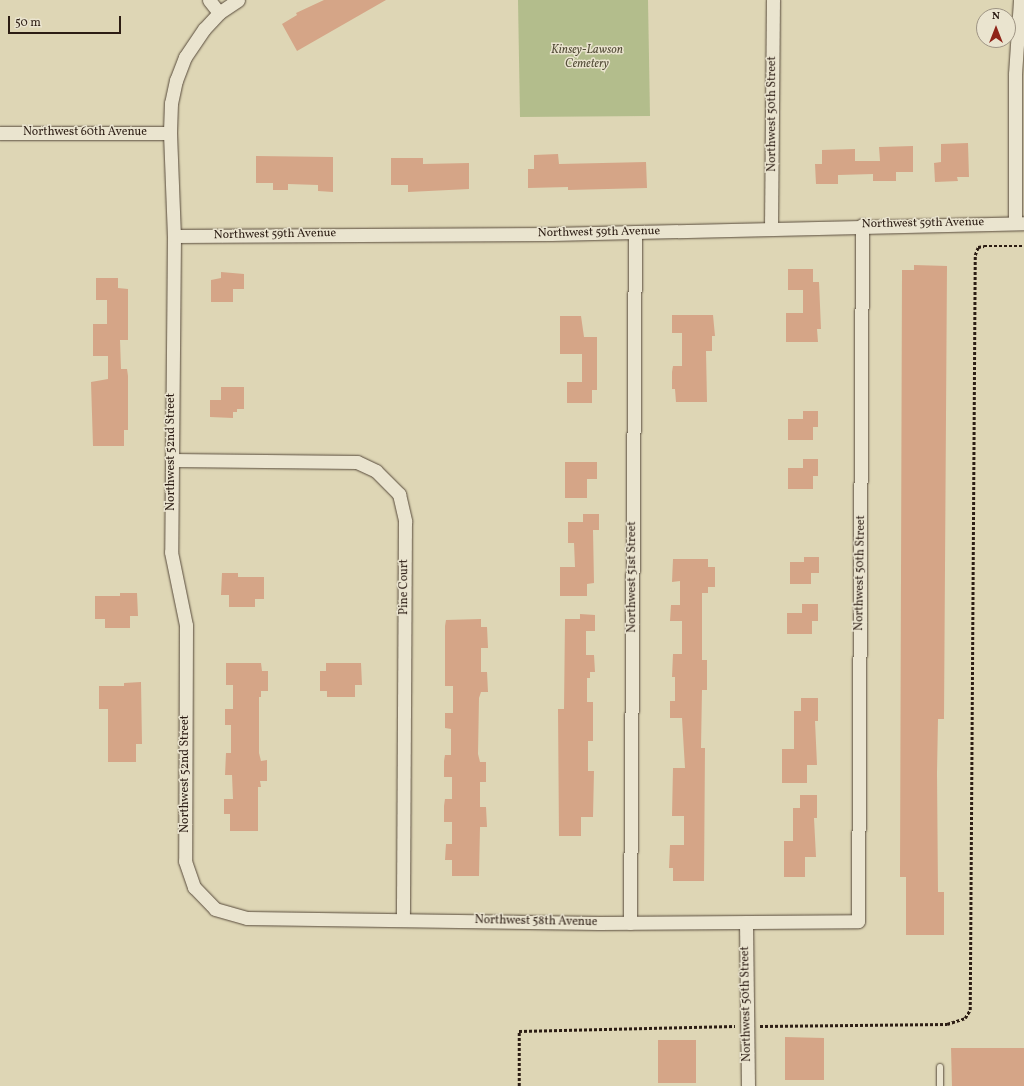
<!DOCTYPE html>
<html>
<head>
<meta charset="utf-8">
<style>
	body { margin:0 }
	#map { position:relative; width:1024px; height:1086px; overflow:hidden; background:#ded6b5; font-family:Vollkorn,serif }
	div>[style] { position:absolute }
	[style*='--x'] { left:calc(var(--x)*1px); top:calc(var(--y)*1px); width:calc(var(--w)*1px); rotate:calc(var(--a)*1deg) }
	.green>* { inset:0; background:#b3bd8c }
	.building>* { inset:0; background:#d5a587 }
	.path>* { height:2.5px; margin-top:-1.25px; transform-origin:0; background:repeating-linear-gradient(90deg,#2c1d14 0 3px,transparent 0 5px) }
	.roads { filter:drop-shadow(0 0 1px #584b3c) drop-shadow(0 0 1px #584b3c) }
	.service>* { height:6px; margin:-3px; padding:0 3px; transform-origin:3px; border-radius:3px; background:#eae4cf }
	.minor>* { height:13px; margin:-6.5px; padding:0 6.5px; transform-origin:6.5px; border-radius:6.5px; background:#eae4cf }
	span { translate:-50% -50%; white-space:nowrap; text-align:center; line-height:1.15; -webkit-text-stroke:3px #eae4cf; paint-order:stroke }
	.park-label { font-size:12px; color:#544d38; font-style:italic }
	.street-label { font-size:12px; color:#2c1d14 }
	.north { position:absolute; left:976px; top:8px; width:40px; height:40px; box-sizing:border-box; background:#eae4cf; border:1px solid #9e9484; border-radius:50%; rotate:0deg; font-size:11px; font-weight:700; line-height:16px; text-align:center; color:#2c1d14 }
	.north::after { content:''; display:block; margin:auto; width:14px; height:18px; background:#8f2418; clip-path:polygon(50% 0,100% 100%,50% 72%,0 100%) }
	.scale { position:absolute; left:8px; top:16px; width:113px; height:18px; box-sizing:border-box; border:2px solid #2c1d14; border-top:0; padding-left:5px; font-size:12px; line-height:14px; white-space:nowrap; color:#2c1d14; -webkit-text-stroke:3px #eae4cf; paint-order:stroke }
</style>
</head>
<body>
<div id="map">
	<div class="green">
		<i style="clip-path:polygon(518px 0,648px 0,650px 116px,520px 117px)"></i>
	</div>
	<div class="building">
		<i style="clip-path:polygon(324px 0,386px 0,297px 51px,282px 24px,297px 15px,296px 13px)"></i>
		<i style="clip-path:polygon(968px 143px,969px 177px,957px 177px,958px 181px,935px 182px,934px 163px,941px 162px,941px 144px)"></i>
		<i style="clip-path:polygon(913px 146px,913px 172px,896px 172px,896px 181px,873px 181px,873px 174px,838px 175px,838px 184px,816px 184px,815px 164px,822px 164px,822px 150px,855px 149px,855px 161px,880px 161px,879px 147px)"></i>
		<i style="clip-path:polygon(558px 154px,559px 164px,646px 162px,647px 188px,568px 190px,568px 187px,528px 188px,528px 169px,534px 169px,534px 155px)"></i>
		<i style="clip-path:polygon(256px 156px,333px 157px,333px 192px,318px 191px,318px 185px,288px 184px,288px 190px,273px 190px,273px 183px,256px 183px)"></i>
		<i style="clip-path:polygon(391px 158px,423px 158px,423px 164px,469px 163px,469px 189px,408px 192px,408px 185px,391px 185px)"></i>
		<i style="clip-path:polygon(914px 265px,947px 266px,944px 719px,938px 719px,937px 773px,938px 892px,944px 892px,944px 935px,906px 935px,906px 877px,900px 877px,902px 270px,914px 270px)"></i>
		<i style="clip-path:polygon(788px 269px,813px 269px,813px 282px,819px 282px,821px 329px,817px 329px,818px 342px,786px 342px,786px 313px,803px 313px,803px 290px,788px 290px)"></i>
		<i style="clip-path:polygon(221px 272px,244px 274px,244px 289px,233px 289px,233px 302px,211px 302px,211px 280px,221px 278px)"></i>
		<i style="clip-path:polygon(96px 278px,118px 278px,118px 288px,128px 289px,128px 340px,120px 340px,121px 369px,127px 369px,128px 376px,128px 430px,124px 430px,124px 446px,93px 446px,91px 382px,108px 379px,108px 356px,93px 356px,93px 324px,107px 324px,107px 300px,96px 300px)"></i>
		<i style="clip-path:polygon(672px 315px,713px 315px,715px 336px,712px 336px,712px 351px,706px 351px,707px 402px,676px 402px,675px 389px,672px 389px,672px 372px,673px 366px,682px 366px,682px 333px,672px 333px)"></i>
		<i style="clip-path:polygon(560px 316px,581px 316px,584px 337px,597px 337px,597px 390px,592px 390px,592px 403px,567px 403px,567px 382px,582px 382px,582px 354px,560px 354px)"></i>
		<i style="clip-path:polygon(221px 387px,244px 387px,244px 409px,237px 409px,237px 412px,233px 412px,233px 418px,210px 417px,210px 400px,221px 400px)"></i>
		<i style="clip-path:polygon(803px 411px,818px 411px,818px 427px,813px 427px,813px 440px,788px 440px,788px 419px,803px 419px)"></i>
		<i style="clip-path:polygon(803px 459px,818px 459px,818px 476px,813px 476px,813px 489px,788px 489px,788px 468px,803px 468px)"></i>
		<i style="clip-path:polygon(565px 462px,597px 462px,597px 479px,587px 479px,587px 498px,565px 498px)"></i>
		<i style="clip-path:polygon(583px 514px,599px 514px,599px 530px,593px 530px,594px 583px,587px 584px,587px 596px,560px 596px,560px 567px,575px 567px,574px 543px,568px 543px,568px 522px,583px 522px)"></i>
		<i style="clip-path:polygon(804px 557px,819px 557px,819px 573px,811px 573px,811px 584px,790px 584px,790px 562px,804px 562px)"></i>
		<i style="clip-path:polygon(673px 559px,708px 559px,708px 567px,715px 567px,715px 587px,708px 587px,708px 593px,702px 593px,702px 660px,707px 660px,707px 690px,702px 690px,701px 748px,705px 748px,704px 881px,673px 881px,673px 868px,669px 868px,670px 845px,684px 845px,684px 816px,672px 816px,673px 768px,685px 768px,682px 718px,670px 718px,670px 701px,675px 701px,675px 677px,672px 677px,673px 654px,682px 654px,682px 621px,670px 621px,671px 605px,680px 605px,680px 581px,672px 582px)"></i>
		<i style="clip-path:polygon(222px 573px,238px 573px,238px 577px,264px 577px,264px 599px,255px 599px,255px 607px,229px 607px,229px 595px,221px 595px)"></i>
		<i style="clip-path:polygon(120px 593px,137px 593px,138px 616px,130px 616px,130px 628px,105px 628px,105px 619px,95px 619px,95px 596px,120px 596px)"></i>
		<i style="clip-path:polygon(802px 604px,818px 604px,818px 621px,812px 621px,812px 634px,787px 634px,787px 613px,802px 613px)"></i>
		<i style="clip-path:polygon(580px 614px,595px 615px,595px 631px,586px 631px,586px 655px,594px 655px,595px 672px,590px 672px,590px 678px,587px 678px,587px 702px,593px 702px,593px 741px,588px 741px,588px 771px,594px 771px,593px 817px,581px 817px,581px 836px,559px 836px,558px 709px,564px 709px,565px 619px,580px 619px)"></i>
		<i style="clip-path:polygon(481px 619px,481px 627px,487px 627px,488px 648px,481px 648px,481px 672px,487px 672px,488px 692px,481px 692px,479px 698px,478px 754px,480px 762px,486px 762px,486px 782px,480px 782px,480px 807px,486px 807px,487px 827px,480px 827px,479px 876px,452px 876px,452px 860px,445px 860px,446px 844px,452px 844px,452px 822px,444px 822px,444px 806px,445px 799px,452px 799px,452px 777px,444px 777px,444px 761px,445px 755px,451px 755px,451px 729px,445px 728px,445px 713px,453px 713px,453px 686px,445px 686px,445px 626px,446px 620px)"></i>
		<i style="clip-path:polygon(226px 663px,261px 663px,262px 671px,268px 671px,268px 691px,261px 691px,261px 697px,259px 697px,259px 753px,261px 761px,267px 760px,267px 781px,260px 781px,261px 787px,258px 787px,258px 831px,230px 831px,230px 814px,224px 814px,224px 799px,233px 799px,232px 775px,225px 775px,226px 753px,231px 753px,231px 725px,225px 725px,225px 709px,233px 709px,233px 685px,226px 685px)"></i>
		<i style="clip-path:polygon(326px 663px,361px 663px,362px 685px,355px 685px,355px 697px,327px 697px,327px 691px,320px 691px,320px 671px,326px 671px)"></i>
		<i style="clip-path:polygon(141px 682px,142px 744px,136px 744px,136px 762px,108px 762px,108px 709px,99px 709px,99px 686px,124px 686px,124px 683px)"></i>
		<i style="clip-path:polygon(801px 698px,818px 698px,818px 721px,815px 721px,817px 765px,807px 765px,807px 783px,782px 783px,782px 749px,794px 749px,794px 711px,801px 711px)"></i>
		<i style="clip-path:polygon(800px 795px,817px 795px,817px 818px,814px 818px,816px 857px,805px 857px,805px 877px,784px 877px,784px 841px,793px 841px,793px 808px,800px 808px)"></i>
		<i style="clip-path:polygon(785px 1037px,824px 1038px,824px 1080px,785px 1080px)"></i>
		<i style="clip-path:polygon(658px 1040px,696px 1040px,696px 1083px,658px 1083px)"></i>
		<i style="clip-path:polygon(951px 1048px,1024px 1048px,1024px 1086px,952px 1086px)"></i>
	</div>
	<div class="path">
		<i style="--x:760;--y:1026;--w:187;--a:-0.6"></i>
		<i style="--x:947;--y:1024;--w:19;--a:-18"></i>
		<i style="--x:965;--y:1018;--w:9;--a:-58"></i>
		<i style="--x:970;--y:1010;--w:755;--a:-89.62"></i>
		<i style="--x:975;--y:255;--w:9;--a:-69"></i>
		<i style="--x:978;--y:247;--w:6;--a:-9"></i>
		<i style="--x:984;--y:246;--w:40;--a:0"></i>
		<i style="--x:519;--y:1086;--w:55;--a:-90"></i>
		<i style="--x:519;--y:1031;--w:216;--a:-1.3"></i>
	</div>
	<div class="roads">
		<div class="service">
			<i style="--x:940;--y:1067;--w:19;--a:90"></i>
		</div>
		<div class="minor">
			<i style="--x:209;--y:0;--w:16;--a:52"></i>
			<i style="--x:238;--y:0;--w:23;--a:146"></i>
			<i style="--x:219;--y:13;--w:22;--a:133"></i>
			<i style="--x:204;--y:29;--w:34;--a:124"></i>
			<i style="--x:185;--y:57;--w:25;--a:111"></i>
			<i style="--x:176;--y:80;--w:24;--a:102"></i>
			<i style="--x:171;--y:103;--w:30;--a:92"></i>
			<i style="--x:170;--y:133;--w:103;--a:87.8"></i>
			<i style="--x:174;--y:236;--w:316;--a:90.5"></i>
			<i style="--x:171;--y:552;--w:75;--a:78.4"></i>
			<i style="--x:186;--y:625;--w:236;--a:90.2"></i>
			<i style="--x:185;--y:861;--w:28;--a:71"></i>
			<i style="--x:194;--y:887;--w:30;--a:46"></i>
			<i style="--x:215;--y:909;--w:33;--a:16"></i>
			<i style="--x:247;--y:918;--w:352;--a:0.8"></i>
			<i style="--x:599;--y:923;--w:259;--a:-0.4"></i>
			<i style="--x:858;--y:921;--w:696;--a:-89.67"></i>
			<i style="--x:0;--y:133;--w:170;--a:0"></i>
			<i style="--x:1015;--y:222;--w:148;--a:-90"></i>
			<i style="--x:1015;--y:74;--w:74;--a:-86.1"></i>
			<i style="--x:771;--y:228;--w:228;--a:-89.5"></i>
			<i style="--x:174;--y:236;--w:377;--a:-0.3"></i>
			<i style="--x:551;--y:234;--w:473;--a:-1.3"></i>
			<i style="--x:172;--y:460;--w:185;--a:0.6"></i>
			<i style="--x:357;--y:462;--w:21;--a:25"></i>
			<i style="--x:376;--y:471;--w:33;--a:45"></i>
			<i style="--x:399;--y:494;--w:28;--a:77"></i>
			<i style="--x:405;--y:521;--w:399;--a:90.3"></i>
			<i style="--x:746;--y:922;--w:164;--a:89.3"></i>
			<i style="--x:630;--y:923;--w:691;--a:-89.59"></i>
		</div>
	</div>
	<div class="park-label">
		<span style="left:587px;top:58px">Kinsey-Lawson<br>Cemetery</span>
	</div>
	<div class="street-label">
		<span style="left:773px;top:114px;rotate:-90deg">Northwest 50th Street</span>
		<span style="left:85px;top:133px">Northwest 60th Avenue</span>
		<span style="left:923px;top:224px;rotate:-1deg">Northwest 59th Avenue</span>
		<span style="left:599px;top:233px;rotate:-1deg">Northwest 59th Avenue</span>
		<span style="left:275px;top:235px;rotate:-1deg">Northwest 59th Avenue</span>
		<span style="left:172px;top:452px;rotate:-90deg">Northwest 52nd Street</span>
		<span style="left:861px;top:573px;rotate:-89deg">Northwest 50th Street</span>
		<span style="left:633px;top:577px;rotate:-90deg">Northwest 51st Street</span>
		<span style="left:405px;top:587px;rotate:-90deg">Pine Court</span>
		<span style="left:186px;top:774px;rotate:-90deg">Northwest 52nd Street</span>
		<span style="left:536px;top:922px;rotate:1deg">Northwest 58th Avenue</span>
		<span style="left:747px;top:1004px;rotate:-91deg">Northwest 50th Street</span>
	</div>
	<div class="north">N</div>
	<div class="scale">50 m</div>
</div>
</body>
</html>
